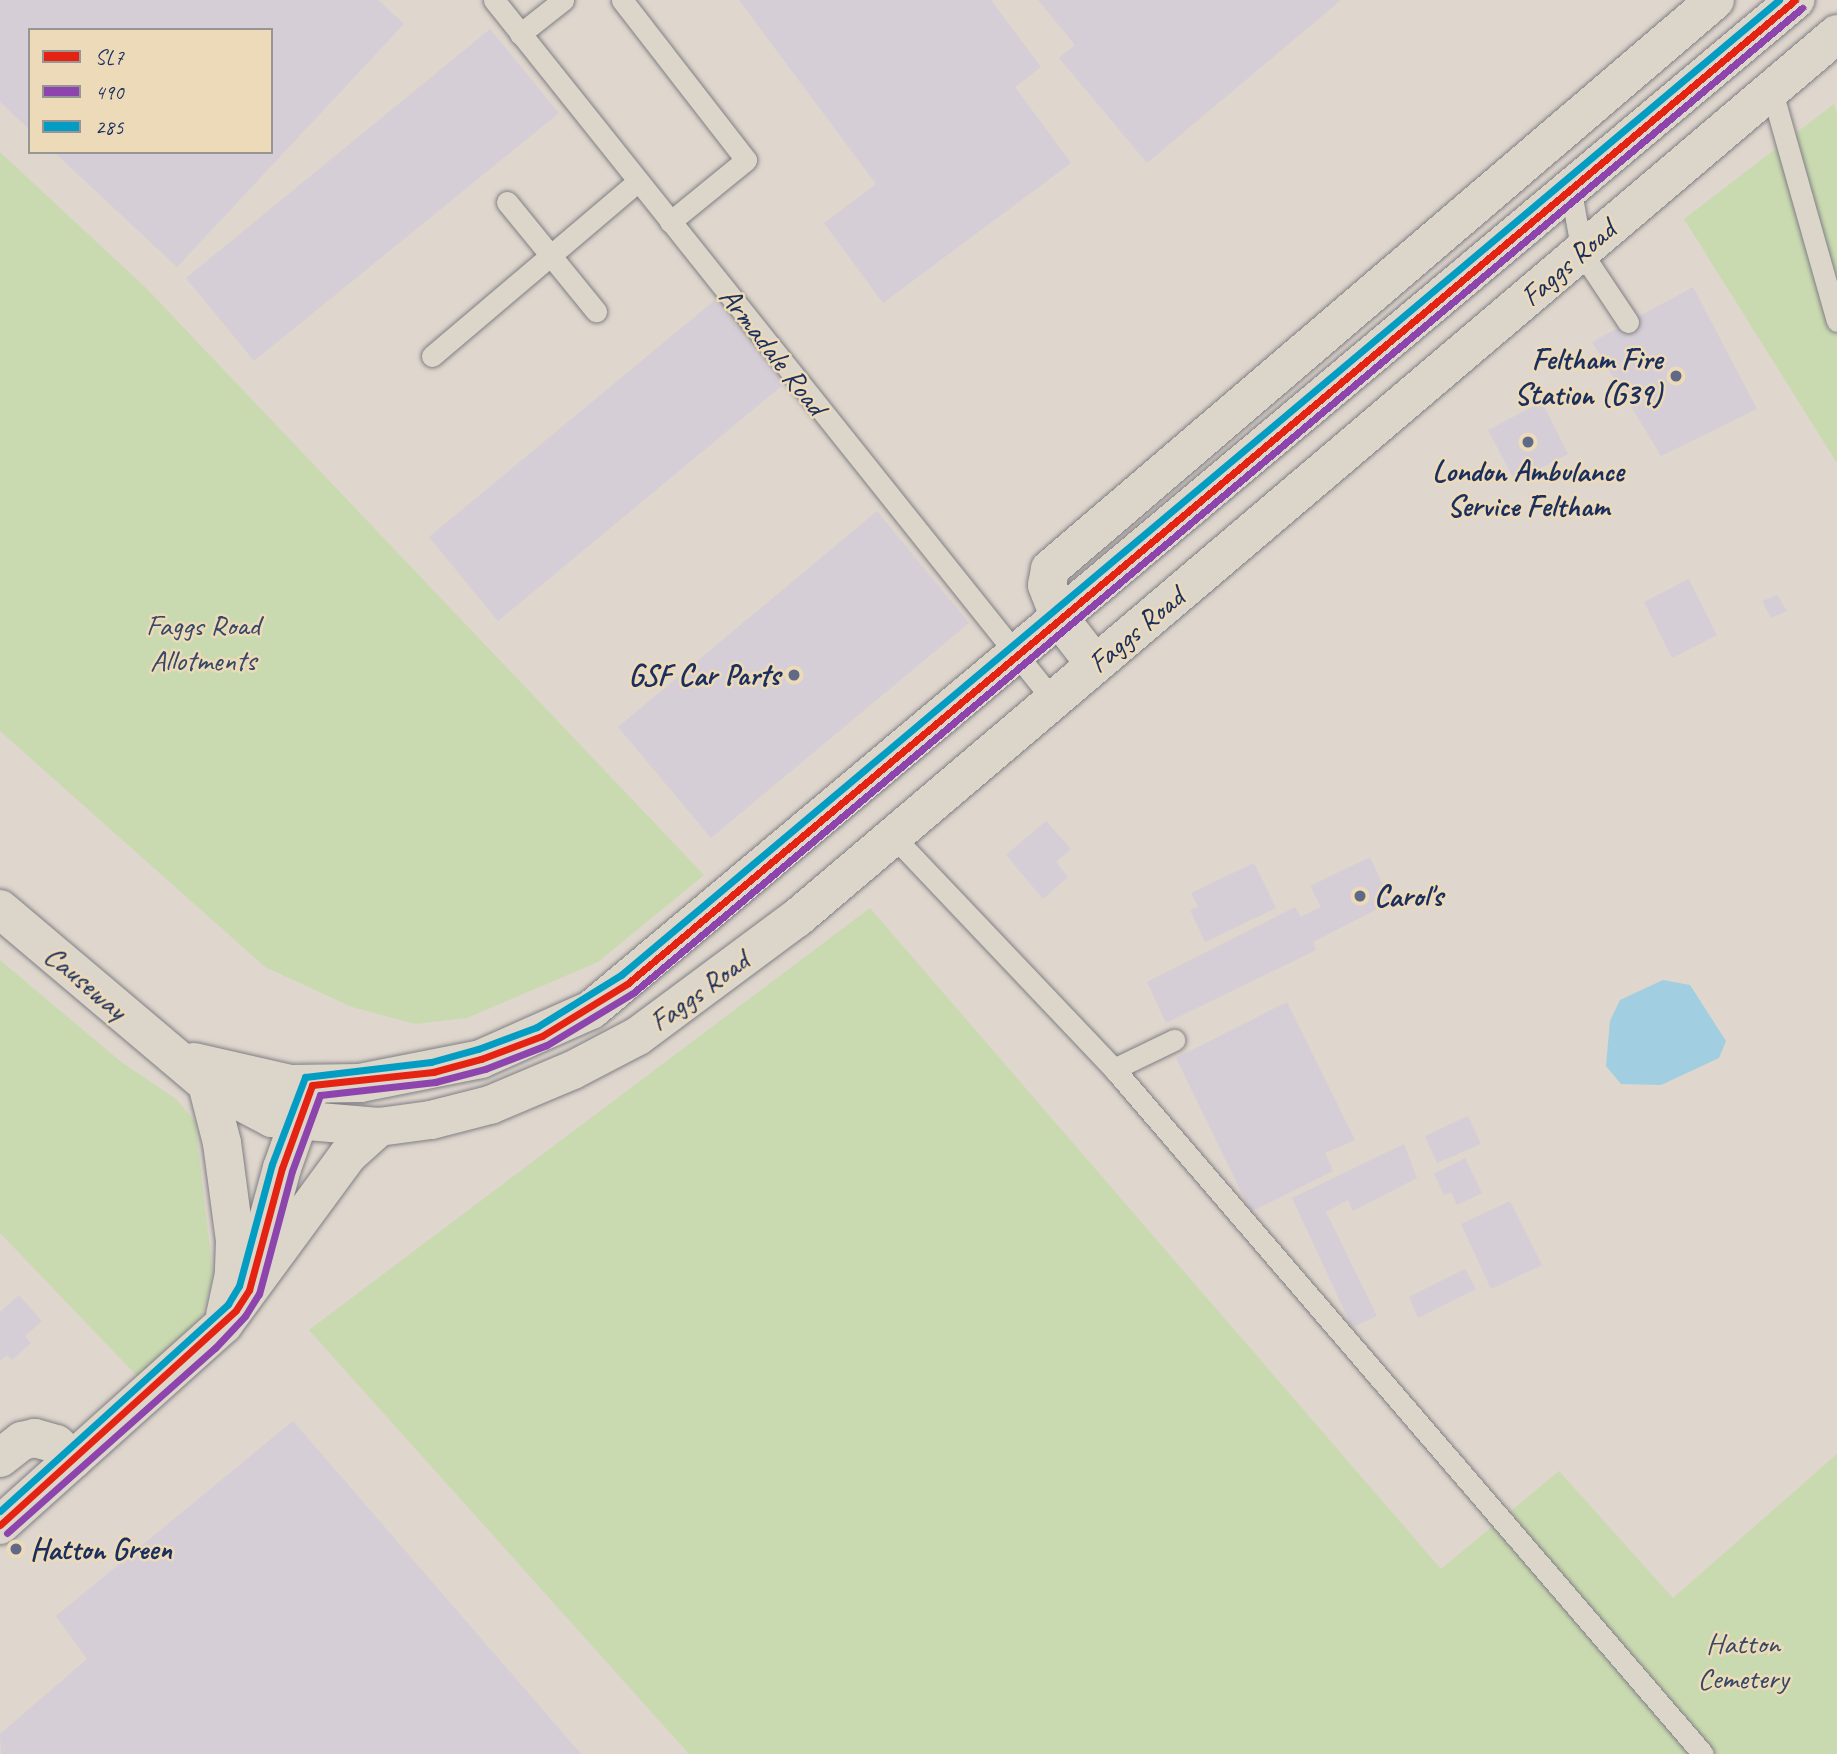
<!DOCTYPE html>
<html>
<head>
<meta charset="utf-8">
<style>
	body { margin:0 }
	#map { position:relative; width:1837px; height:1754px; overflow:hidden; background:#dfd6cd; font-family:Caveat,sans-serif }
	div>[style] { position:absolute }
	[style*='--x'] { left:calc(var(--x)*1px); top:calc(var(--y)*1px); width:calc(var(--w)*1px); rotate:calc(var(--a)*1deg) }
	.green>* { inset:0; background:#cadab0 }
	.water>* { inset:0; background:#a1cee0 }
	.building>* { inset:0; background:#d5ced6 }
	.roads { filter:drop-shadow(0 0 2px #7f7f84) drop-shadow(0 0 2px #7f7f84) }
	.service>* { height:21px; margin:-10.5px; padding:0 10.5px; transform-origin:10.5px; border-radius:10.5px; background:#dcd5ca }
	.minor>* { height:38px; margin:-19px; padding:0 19px; transform-origin:19px; border-radius:19px; background:#dcd5ca }
	.tertiary>* { height:38px; margin:-19px; padding:0 19px; transform-origin:19px; border-radius:19px; background:#dcd5ca }
	.primary>* { height:38px; margin:-19px; padding:0 19px; transform-origin:19px; border-radius:19px; background:#dcd5ca }
	.bus-1>* { height:7px; margin:-3.5px; padding:0 3.5px; transform-origin:3.5px; border-radius:3.5px; background:#e42313 }
	.bus-2>* { height:7px; margin:-3.5px; padding:0 3.5px; transform-origin:3.5px; border-radius:3.5px; background:#8e44ad }
	.bus-3>* { height:7px; margin:-3.5px; padding:0 3.5px; transform-origin:3.5px; border-radius:3.5px; background:#039dc3 }
	.dots>* { width:19px; height:19px; translate:-50% -50%; box-sizing:border-box; border:4px solid #ecdab8; border-radius:50% }
	span { translate:-50% -50%; white-space:nowrap; text-align:center; line-height:1.15; -webkit-text-stroke:5px #ecdab8; paint-order:stroke }
	.street-label { font-size:30px; color:#1b2f5e }
	.poi-label { font-size:30px; color:#1b2f5e; font-weight:700 }
	.right { translate:-100% -50%; text-align:right }
	.left { translate:0 -50%; text-align:left }
	.park-label { font-size:30px; color:#334967 }
	.legend { position:absolute; left:28px; top:28px; width:245px; height:126px; box-sizing:border-box; background:#ecdab8; border:2px solid #989694; margin:0; padding:9px 12px; list-style:none; font-size:21px; color:#1b2f5e }
	.legend li { display:flex; align-items:center; gap:14px; height:35px }
	.legend b { width:35px; border:2px solid #989694 }
</style>
</head>
<body>
<div id="map">
	<div class="green">
		<i style="clip-path:polygon(1834px 104px,1837px 113px,1837px 463px,1684px 219px)"></i>
		<i style="clip-path:polygon(0 152px,145px 287px,704px 875px,598px 962px,467px 1018px,415px 1024px,352px 1007px,265px 967px,0 731px)"></i>
		<i style="clip-path:polygon(870px 908px,1441px 1569px,1559px 1471px,1673px 1598px,1837px 1454px,1837px 1754px,689px 1754px,309px 1330px)"></i>
		<i style="clip-path:polygon(0 960px,120px 1061px,176px 1099px,195px 1121px,213px 1275px,200px 1323px,138px 1377px,0 1233px)"></i>
	</div>
	<div class="water">
		<i style="clip-path:polygon(1663px 980px,1690px 985px,1726px 1041px,1719px 1058px,1661px 1085px,1621px 1084px,1606px 1066px,1610px 1021px,1620px 1000px)"></i>
	</div>
	<div class="building">
		<i style="clip-path:polygon(0 0,378px 0,404px 24px,177px 267px,54px 152px,271px 152px,271px 30px,30px 30px,30px 130px,0 102px)"></i>
		<i style="clip-path:polygon(739px 0,991px 0,1041px 67px,1015px 87px,1071px 163px,883px 303px,824px 223px,876px 184px)"></i>
		<i style="clip-path:polygon(1038px 0,1341px 0,1147px 163px,1059px 58px,1075px 45px)"></i>
		<i style="clip-path:polygon(490px 29px,559px 113px,254px 361px,186px 278px)"></i>
		<i style="clip-path:polygon(1693px 287px,1757px 409px,1661px 456px,1592px 342px)"></i>
		<i style="clip-path:polygon(715px 300px,784px 384px,498px 621px,429px 537px)"></i>
		<i style="clip-path:polygon(1542px 402px,1568px 454px,1515px 481px,1488px 430px)"></i>
		<i style="clip-path:polygon(877px 511px,969px 623px,711px 838px,618px 727px)"></i>
		<i style="clip-path:polygon(1689px 579px,1717px 635px,1672px 658px,1644px 602px)"></i>
		<i style="clip-path:polygon(1777px 595px,1787px 611px,1771px 618px,1762px 601px)"></i>
		<i style="clip-path:polygon(1046px 821px,1071px 849px,1056px 862px,1068px 877px,1043px 899px,1006px 855px)"></i>
		<i style="clip-path:polygon(1370px 857px,1391px 902px,1313px 942px,1316px 950px,1166px 1023px,1147px 982px,1295px 907px,1301px 917px,1321px 907px,1310px 886px)"></i>
		<i style="clip-path:polygon(1254px 863px,1276px 908px,1205px 942px,1190px 910px,1198px 907px,1191px 893px)"></i>
		<i style="clip-path:polygon(1287px 1002px,1355px 1140px,1325px 1153px,1333px 1171px,1251px 1212px,1176px 1058px)"></i>
		<i style="clip-path:polygon(1468px 1116px,1481px 1144px,1437px 1163px,1425px 1136px)"></i>
		<i style="clip-path:polygon(1404px 1144px,1417px 1178px,1353px 1211px,1348px 1200px,1326px 1212px,1377px 1316px,1352px 1327px,1292px 1198px)"></i>
		<i style="clip-path:polygon(1465px 1158px,1482px 1193px,1457px 1205px,1451px 1192px,1444px 1195px,1434px 1174px)"></i>
		<i style="clip-path:polygon(1510px 1201px,1542px 1265px,1491px 1289px,1461px 1224px)"></i>
		<i style="clip-path:polygon(1465px 1269px,1476px 1289px,1418px 1318px,1409px 1297px)"></i>
		<i style="clip-path:polygon(19px 1295px,42px 1321px,25px 1336px,31px 1343px,12px 1360px,7px 1355px,0 1361px,0 1312px)"></i>
		<i style="clip-path:polygon(293px 1421px,581px 1754px,1px 1754px,0 1734px,87px 1659px,56px 1616px)"></i>
	</div>
	<div class="roads">
		<div class="service">
			<i style="--x:494;--y:0;--w:896;--a:51.39"></i>
			<i style="--x:622;--y:0;--w:202;--a:52.2"></i>
			<i style="--x:746;--y:160;--w:98;--a:140.8"></i>
			<i style="--x:520;--y:34;--w:55;--a:-38.3"></i>
			<i style="--x:1771;--y:88;--w:242;--a:74.2"></i>
			<i style="--x:1570;--y:186;--w:68;--a:79.8"></i>
			<i style="--x:1582;--y:253;--w:83;--a:56.3"></i>
			<i style="--x:507;--y:202;--w:141;--a:50.8"></i>
			<i style="--x:432;--y:356;--w:270;--a:-40.3"></i>
			<i style="--x:893;--y:836;--w:321;--a:46.5"></i>
			<i style="--x:1114;--y:1069;--w:903;--a:49.31"></i>
			<i style="--x:1114;--y:1069;--w:67;--a:-25.8"></i>
		</div>
		<div class="minor">
			<i style="--x:1095;--y:664;--w:57;--a:-127.9"></i>
			<i style="--x:1060;--y:619;--w:36;--a:-111"></i>
			<i style="--x:1047;--y:585;--w:16;--a:-79"></i>
			<i style="--x:1050;--y:569;--w:875;--a:-40.55"></i>
			<i style="--x:0;--y:1458;--w:28;--a:-38"></i>
			<i style="--x:22;--y:1441;--w:13;--a:-13"></i>
			<i style="--x:35;--y:1438;--w:22;--a:16"></i>
			<i style="--x:56;--y:1444;--w:23;--a:43"></i>
		</div>
		<div class="tertiary">
			<i style="--x:207;--y:1084;--w:61;--a:75.7"></i>
			<i style="--x:222;--y:1143;--w:98;--a:82.4"></i>
			<i style="--x:235;--y:1240;--w:34;--a:92"></i>
			<i style="--x:234;--y:1274;--w:43;--a:102.1"></i>
			<i style="--x:254;--y:1271;--w:107;--a:-74.8"></i>
			<i style="--x:282;--y:1168;--w:81;--a:-70.4"></i>
			<i style="--x:0;--y:1525;--w:300;--a:-41.9"></i>
			<i style="--x:223;--y:1325;--w:211;--a:-53.7"></i>
			<i style="--x:348;--y:1155;--w:42;--a:-42.1"></i>
		</div>
		<div class="primary">
			<i style="--x:0;--y:909;--w:271;--a:40.2"></i>
			<i style="--x:207;--y:1084;--w:73;--a:27.6"></i>
			<i style="--x:272;--y:1118;--w:107;--a:4.8"></i>
			<i style="--x:379;--y:1127;--w:52;--a:-7.7"></i>
			<i style="--x:431;--y:1120;--w:61;--a:-14.3"></i>
			<i style="--x:490;--y:1105;--w:90;--a:-22.9"></i>
			<i style="--x:573;--y:1070;--w:73;--a:-27.6"></i>
			<i style="--x:638;--y:1036;--w:198;--a:-36.6"></i>
			<i style="--x:797;--y:918;--w:1365;--a:-40.36"></i>
			<i style="--x:194;--y:1062;--w:99;--a:12.8"></i>
			<i style="--x:291;--y:1084;--w:69;--a:-0.8"></i>
			<i style="--x:360;--y:1083;--w:123;--a:-11.2"></i>
			<i style="--x:481;--y:1059;--w:120;--a:-24"></i>
			<i style="--x:591;--y:1010;--w:1572;--a:-39.99"></i>
		</div>
	</div>
	<div class="bus-1">
		<i style="--x:0;--y:1525;--w:319;--a:-42.3"></i>
		<i style="--x:236;--y:1310;--w:24;--a:-57"></i>
		<i style="--x:249;--y:1290;--w:126;--a:-74.9"></i>
		<i style="--x:282;--y:1168;--w:88;--a:-70.1"></i>
		<i style="--x:312;--y:1085;--w:122;--a:-6.1"></i>
		<i style="--x:433;--y:1072;--w:50;--a:-15.2"></i>
		<i style="--x:481;--y:1059;--w:65;--a:-20.7"></i>
		<i style="--x:542;--y:1036;--w:100;--a:-31.5"></i>
		<i style="--x:627;--y:984;--w:1527;--a:-40.11"></i>
	</div>
	<div class="bus-2">
		<i style="--x:7;--y:1533;--w:278;--a:-41.7"></i>
		<i style="--x:215;--y:1348;--w:44;--a:-46.8"></i>
		<i style="--x:245;--y:1316;--w:26;--a:-58"></i>
		<i style="--x:259;--y:1294;--w:127;--a:-75"></i>
		<i style="--x:292;--y:1171;--w:81;--a:-69.8"></i>
		<i style="--x:320;--y:1095;--w:116;--a:-6.4"></i>
		<i style="--x:435;--y:1082;--w:52;--a:-14.6"></i>
		<i style="--x:485;--y:1069;--w:66;--a:-21.2"></i>
		<i style="--x:547;--y:1045;--w:100;--a:-31.2"></i>
		<i style="--x:633;--y:993;--w:1529;--a:-40.12"></i>
	</div>
	<div class="bus-3">
		<i style="--x:0;--y:1511;--w:308;--a:-42.2"></i>
		<i style="--x:228;--y:1304;--w:21;--a:-59"></i>
		<i style="--x:239;--y:1286;--w:126;--a:-74.9"></i>
		<i style="--x:272;--y:1164;--w:93;--a:-69.2"></i>
		<i style="--x:305;--y:1077;--w:127;--a:-6.8"></i>
		<i style="--x:431;--y:1062;--w:49;--a:-15.5"></i>
		<i style="--x:478;--y:1049;--w:63;--a:-20.4"></i>
		<i style="--x:537;--y:1027;--w:99;--a:-31.8"></i>
		<i style="--x:621;--y:975;--w:1514;--a:-40.1"></i>
	</div>
	<div class="dots">
		<i style="left:1676px;top:376px;background:#606985"></i>
		<i style="left:1528px;top:442px;background:#606985"></i>
		<i style="left:794px;top:675px;background:#606985"></i>
		<i style="left:1360px;top:896px;background:#606985"></i>
		<i style="left:16px;top:1549px;background:#606985"></i>
	</div>
	<div class="street-label">
		<span style="left:1568px;top:263px;rotate:-41deg">Faggs Road</span>
		<span style="left:773px;top:351px;rotate:52deg">Armadale Road</span>
		<span style="left:1136px;top:630px;rotate:-40deg">Faggs Road</span>
		<span style="left:86px;top:982px;rotate:40deg">Causeway</span>
		<span style="left:699px;top:991px;rotate:-36deg">Faggs Road</span>
	</div>
	<div class="poi-label">
		<span class="right" style="left:1662px;top:376px">Feltham Fire<br>Station (G39)</span>
		<span style="left:1528px;top:488px">London Ambulance<br>Service Feltham</span>
		<span class="right" style="left:780px;top:675px">GSF Car Parts</span>
		<span class="left" style="left:1374px;top:896px">Carol's</span>
		<span class="left" style="left:30px;top:1549px">Hatton Green</span>
	</div>
	<div class="park-label">
		<span style="left:203px;top:642px">Faggs Road<br>Allotments</span>
		<span style="left:1743px;top:1660px">Hatton<br>Cemetery</span>
	</div>
	<ul class="legend">
	<li><b style="height:9px;background:#e42313"></b>SL7</li>
	<li><b style="height:9px;background:#8e44ad"></b>490</li>
	<li><b style="height:9px;background:#039dc3"></b>285</li>
	</ul>
</div>
</body>
</html>
